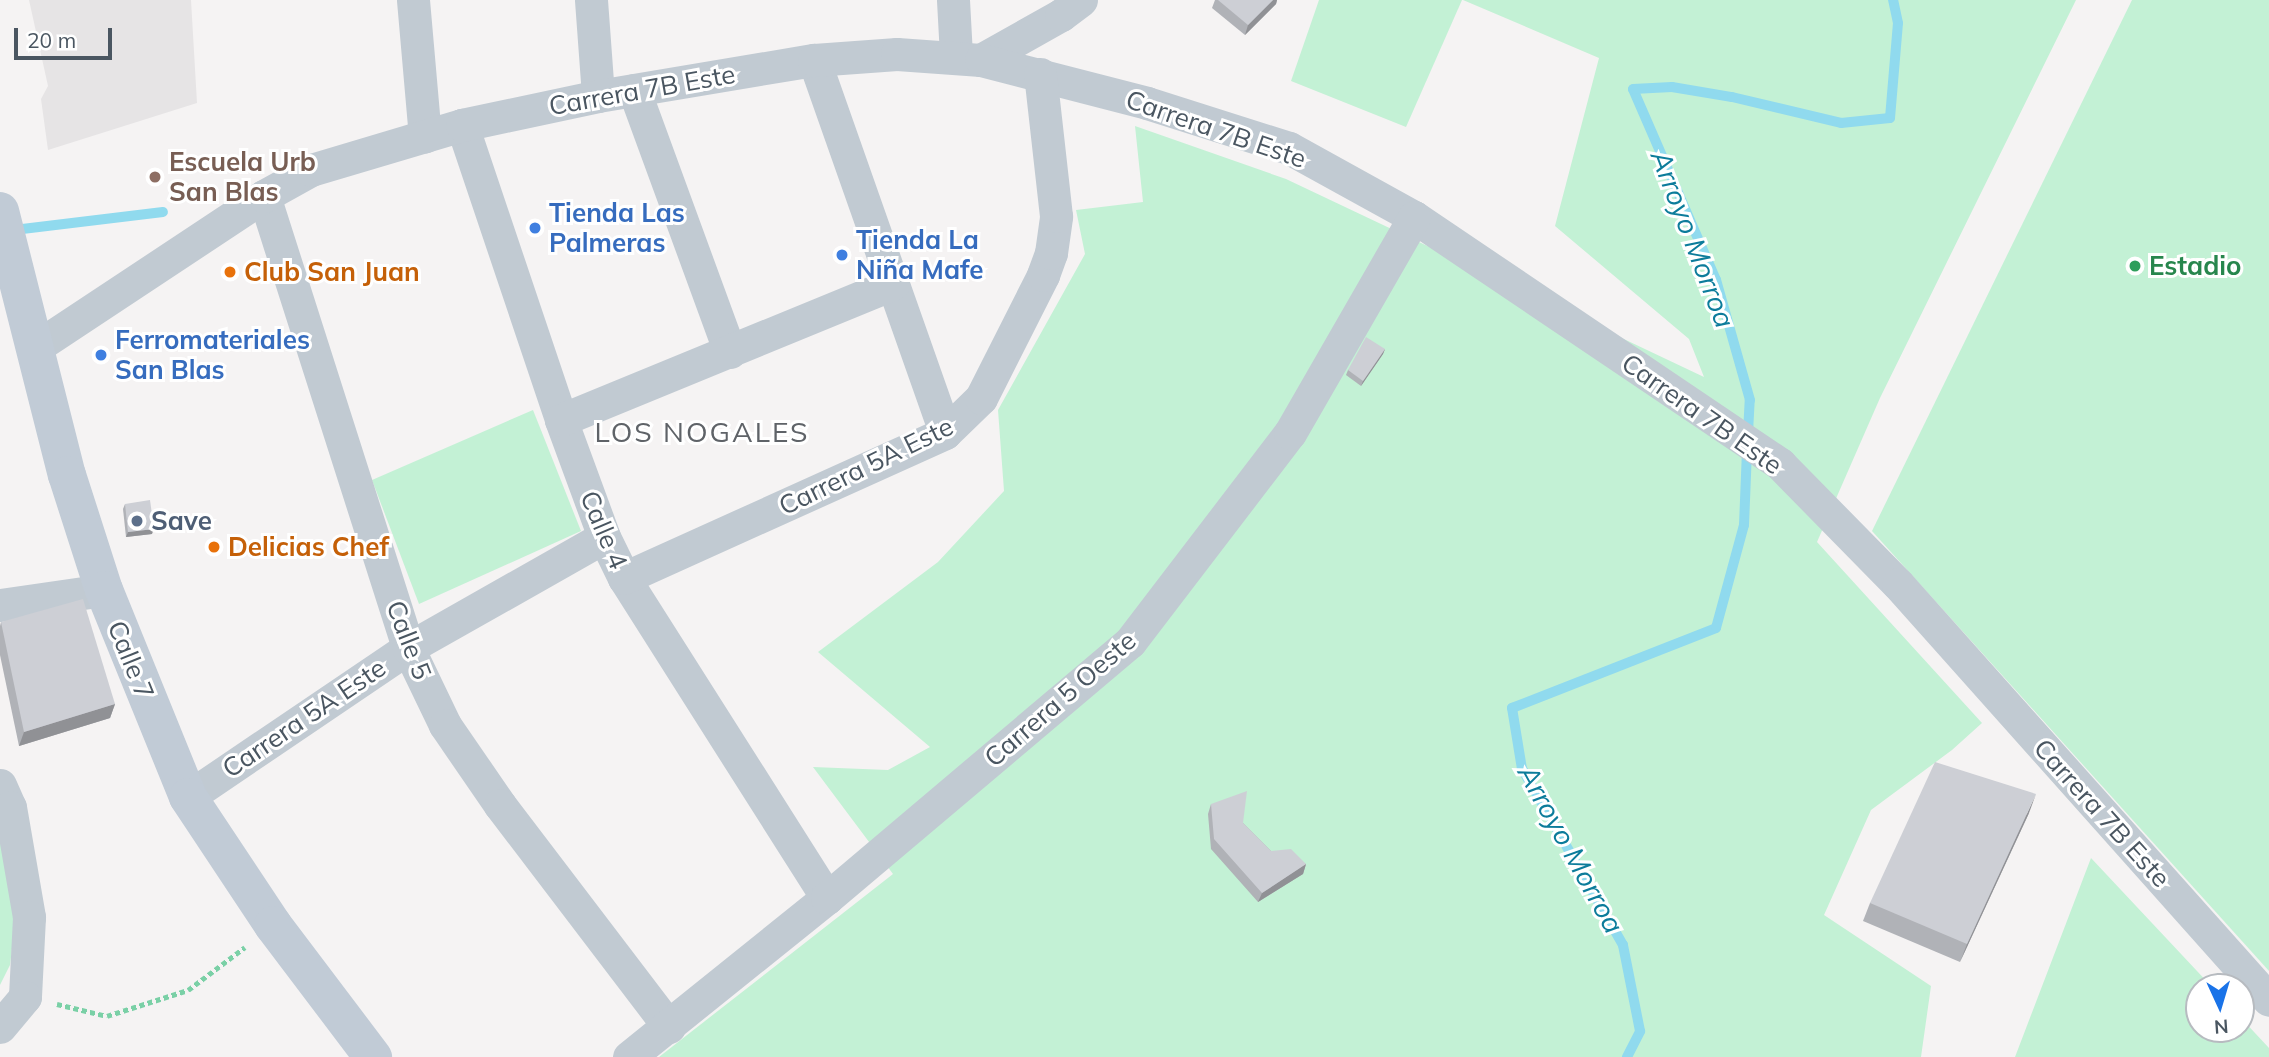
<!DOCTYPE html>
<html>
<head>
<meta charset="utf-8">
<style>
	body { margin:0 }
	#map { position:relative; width:2269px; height:1057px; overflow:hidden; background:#f5f3f3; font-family:Mulish,sans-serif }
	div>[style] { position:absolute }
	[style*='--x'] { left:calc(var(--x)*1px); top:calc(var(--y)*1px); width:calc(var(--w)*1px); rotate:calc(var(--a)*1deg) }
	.education>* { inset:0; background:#e6e4e5 }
	.green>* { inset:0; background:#c3f1d5 }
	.stream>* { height:10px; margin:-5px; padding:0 5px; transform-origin:5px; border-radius:5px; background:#90daee }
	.path>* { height:4.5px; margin-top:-2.25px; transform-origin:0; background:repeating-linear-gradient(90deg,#7ad0a6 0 5px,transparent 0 8.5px) }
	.street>* { height:33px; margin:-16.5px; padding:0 16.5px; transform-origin:16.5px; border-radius:16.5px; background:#c1cad2 }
	.secondary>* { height:38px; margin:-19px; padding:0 19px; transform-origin:19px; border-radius:19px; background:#c1cbd6 }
	.wall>* { inset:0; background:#b0b2b7 }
	.shaded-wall>* { inset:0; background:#909195 }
	.building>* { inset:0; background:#cdcfd5 }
	.dots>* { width:19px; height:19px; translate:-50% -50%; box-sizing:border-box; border:4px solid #fff; border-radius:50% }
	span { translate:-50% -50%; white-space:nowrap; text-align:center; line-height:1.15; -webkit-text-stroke:6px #fff; paint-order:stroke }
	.street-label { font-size:26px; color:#4a5661 }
	.education-label { font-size:26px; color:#785e54; font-weight:700 }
	.left { translate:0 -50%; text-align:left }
	.shop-label { font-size:26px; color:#366cbe; font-weight:700 }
	.leisure-label { font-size:26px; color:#27864d; font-weight:700 }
	.food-label { font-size:26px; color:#c56008; font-weight:700 }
	.service-label { font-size:26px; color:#4e5e75; font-weight:700 }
	.water-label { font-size:28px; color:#0c7c9b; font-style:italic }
	.neighbourhood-label { font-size:28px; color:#5f6368; letter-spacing:2px }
	.north { position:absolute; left:2185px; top:973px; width:70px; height:70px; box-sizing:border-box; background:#fff; border:2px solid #b7bbc0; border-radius:50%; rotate:176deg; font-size:19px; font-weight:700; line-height:28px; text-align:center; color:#4a5661 }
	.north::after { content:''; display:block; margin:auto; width:24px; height:32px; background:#1a73e8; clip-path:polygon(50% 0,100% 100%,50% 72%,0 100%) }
	.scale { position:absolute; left:14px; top:28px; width:98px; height:32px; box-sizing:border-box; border:4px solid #4a5661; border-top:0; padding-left:9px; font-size:21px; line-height:24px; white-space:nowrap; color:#4a5661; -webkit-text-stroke:5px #fff; paint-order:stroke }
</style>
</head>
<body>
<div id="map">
	<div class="education">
		<i style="clip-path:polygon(29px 0,191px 0,197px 103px,48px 150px,41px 99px,48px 86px)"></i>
	</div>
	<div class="green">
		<i style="clip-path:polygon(1319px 0,1462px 0,1406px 127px,1291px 81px)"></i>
		<i style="clip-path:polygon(1463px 0,2076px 0,1880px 398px,1817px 542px,1982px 723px,1952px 750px,1871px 810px,1824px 915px,1931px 986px,1921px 1057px,659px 1057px,893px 874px,813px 767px,888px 770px,930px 747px,818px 652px,938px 562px,1004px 491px,998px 410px,1085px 254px,1076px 210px,1143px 202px,1135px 126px,1286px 179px,1704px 377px,1689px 339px,1555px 226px,1599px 58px)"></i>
		<i style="clip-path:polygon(2132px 0,2269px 0,2269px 971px,1872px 531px)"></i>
		<i style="clip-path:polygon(533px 410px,581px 531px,419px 604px,372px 480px)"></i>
		<i style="clip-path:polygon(0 834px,17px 908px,10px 965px,0 985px)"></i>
		<i style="clip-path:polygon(2091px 858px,2212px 987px,2199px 987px,2199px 1029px,2241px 1029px,2241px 1018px,2269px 1048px,2269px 1057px,2015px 1057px)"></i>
	</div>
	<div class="stream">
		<i style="--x:14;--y:230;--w:150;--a:-6.9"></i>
		<i style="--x:1748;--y:433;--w:33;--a:-87"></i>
		<i style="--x:1750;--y:400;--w:125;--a:-105.8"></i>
		<i style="--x:1716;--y:280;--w:208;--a:-113.5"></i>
		<i style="--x:1633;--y:89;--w:39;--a:-3"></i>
		<i style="--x:1672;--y:87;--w:61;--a:9.5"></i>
		<i style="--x:1732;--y:97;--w:112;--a:13.4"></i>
		<i style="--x:1841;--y:123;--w:49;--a:-5.8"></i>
		<i style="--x:1890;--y:118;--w:95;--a:-85.2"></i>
		<i style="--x:1898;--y:23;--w:24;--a:-102"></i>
		<i style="--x:1627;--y:1057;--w:29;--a:-63"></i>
		<i style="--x:1640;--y:1031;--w:88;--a:-101.2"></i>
		<i style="--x:1623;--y:945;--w:203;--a:-119.8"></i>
		<i style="--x:1522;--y:769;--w:62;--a:-99.3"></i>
		<i style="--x:1512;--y:708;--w:219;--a:-21.4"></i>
		<i style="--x:1716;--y:628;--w:107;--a:-74.8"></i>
		<i style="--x:1744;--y:525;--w:76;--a:-87.7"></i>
	</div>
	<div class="path">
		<i style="--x:57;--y:1004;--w:51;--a:13.5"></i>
		<i style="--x:107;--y:1016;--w:85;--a:-17.8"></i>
		<i style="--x:188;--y:990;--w:71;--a:-37"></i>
	</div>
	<div class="street">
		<i style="--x:413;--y:0;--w:137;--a:85"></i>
		<i style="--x:591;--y:0;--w:96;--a:85.8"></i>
		<i style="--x:953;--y:0;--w:56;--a:86.9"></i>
		<i style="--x:814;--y:60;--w:395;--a:70.6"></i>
		<i style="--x:981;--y:60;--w:92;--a:-29.4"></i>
		<i style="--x:1061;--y:15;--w:25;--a:-37"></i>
		<i style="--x:634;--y:90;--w:279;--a:69.9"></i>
		<i style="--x:462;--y:125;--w:311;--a:71.4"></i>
		<i style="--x:561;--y:420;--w:125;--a:69.8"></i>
		<i style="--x:604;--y:537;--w:46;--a:64"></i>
		<i style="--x:624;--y:578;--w:379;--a:57.6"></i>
		<i style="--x:264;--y:196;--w:474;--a:72.3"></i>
		<i style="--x:408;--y:648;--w:85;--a:64.3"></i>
		<i style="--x:445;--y:725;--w:97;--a:55.5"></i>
		<i style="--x:500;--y:805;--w:279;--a:52.7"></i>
		<i style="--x:33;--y:349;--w:277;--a:-33.5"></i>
		<i style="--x:264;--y:196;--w:54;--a:-29"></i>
		<i style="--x:311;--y:170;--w:158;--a:-16.6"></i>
		<i style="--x:462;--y:125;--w:139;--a:-12"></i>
		<i style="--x:598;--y:96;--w:219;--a:-9.5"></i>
		<i style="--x:814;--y:60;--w:83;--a:-4.1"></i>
		<i style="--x:897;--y:54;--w:84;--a:4.1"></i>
		<i style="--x:981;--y:60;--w:171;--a:14.5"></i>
		<i style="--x:1147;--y:103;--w:149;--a:17.6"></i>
		<i style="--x:1289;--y:148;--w:143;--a:28.9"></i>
		<i style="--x:1414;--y:217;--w:442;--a:34"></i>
		<i style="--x:1780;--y:464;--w:168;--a:45.5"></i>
		<i style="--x:1898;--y:584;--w:557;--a:48.27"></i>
		<i style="--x:561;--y:420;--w:359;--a:-22.3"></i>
		<i style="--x:624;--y:578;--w:352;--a:-24.3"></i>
		<i style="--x:945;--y:433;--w:50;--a:-44.2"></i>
		<i style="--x:981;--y:398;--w:138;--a:-63.2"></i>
		<i style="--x:1043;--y:275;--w:23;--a:-70"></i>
		<i style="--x:1051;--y:253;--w:37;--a:-82"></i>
		<i style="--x:1056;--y:216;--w:143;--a:-96.4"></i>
		<i style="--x:0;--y:605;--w:105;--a:-8.2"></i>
		<i style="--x:0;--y:785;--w:24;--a:66"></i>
		<i style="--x:10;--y:807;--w:112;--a:80.2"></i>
		<i style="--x:29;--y:917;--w:80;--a:92.9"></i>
		<i style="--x:25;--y:997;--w:39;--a:130"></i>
		<i style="--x:188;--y:797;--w:266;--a:-34.1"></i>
		<i style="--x:408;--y:648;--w:225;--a:-29.5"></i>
		<i style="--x:629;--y:1057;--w:254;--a:-38.8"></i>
		<i style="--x:827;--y:898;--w:397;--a:-40.2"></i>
		<i style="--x:1130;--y:642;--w:263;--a:-52.6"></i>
		<i style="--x:1290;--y:433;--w:249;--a:-60.1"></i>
	</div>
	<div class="secondary">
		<i style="--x:0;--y:211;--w:272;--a:75.8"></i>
		<i style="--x:67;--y:475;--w:121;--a:72.2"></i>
		<i style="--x:104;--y:590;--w:223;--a:67.9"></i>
		<i style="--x:188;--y:797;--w:154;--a:56.4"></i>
		<i style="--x:273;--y:925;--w:166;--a:52.9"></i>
	</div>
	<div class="wall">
		<i style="clip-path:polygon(1215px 0,1277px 0,1276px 4px,1245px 35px,1212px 8px)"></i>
		<i style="clip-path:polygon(1385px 349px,1383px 354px,1361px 386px,1346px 375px,1348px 370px)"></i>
		<i style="clip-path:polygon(125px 504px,152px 534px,126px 537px,123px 509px)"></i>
		<i style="clip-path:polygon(1px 622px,115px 704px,110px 718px,19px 746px,0 655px,0 626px)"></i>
		<i style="clip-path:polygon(1211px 804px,1243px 823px,1271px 851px,1306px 864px,1303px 874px,1258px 902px,1211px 849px,1208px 814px)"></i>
		<i style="clip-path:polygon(2029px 813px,1960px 962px,1863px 921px,1870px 903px)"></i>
	</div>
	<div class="shaded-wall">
		<i style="clip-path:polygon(1273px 0,1277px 0,1276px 4px,1245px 35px,1248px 25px)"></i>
		<i style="clip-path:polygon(1385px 349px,1383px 354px,1361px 386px,1363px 381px)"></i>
		<i style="clip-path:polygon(154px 529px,152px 534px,126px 537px,128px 532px)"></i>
		<i style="clip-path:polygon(115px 704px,110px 718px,19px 746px,24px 732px)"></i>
		<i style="clip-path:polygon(2036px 794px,2029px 813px,1960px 962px,1967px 944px)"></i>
		<i style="clip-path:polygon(1306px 864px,1303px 874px,1258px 902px,1262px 893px)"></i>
	</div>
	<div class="building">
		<i style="clip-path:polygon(1218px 0,1273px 0,1248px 25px)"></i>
		<i style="clip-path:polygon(1366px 337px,1385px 349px,1363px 381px,1348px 370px)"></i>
		<i style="clip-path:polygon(150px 500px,154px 529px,128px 532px,125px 504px)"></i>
		<i style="clip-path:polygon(83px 599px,115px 704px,24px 732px,1px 622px)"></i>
		<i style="clip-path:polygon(1935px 762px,2036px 794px,1967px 944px,1870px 903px)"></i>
		<i style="clip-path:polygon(1247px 791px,1243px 823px,1271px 851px,1291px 849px,1306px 864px,1262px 893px,1214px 839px,1211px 804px)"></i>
	</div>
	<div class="dots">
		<i style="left:155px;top:177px;background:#8d6e63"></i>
		<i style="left:535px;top:228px;background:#3f7fe0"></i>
		<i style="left:842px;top:255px;background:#3f7fe0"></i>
		<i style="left:2135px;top:266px;background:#2e9e5b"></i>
		<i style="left:230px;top:272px;background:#e8710a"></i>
		<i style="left:101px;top:355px;background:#3f7fe0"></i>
		<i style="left:137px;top:521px;background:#5c6f8a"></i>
		<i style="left:214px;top:547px;background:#e8710a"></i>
	</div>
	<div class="street-label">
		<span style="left:642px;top:90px;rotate:-10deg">Carrera 7B Este</span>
		<span style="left:1216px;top:129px;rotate:19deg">Carrera 7B Este</span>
		<span style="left:1702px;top:414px;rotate:35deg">Carrera 7B Este</span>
		<span style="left:866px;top:466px;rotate:-26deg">Carrera 5A Este</span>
		<span style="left:604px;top:530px;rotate:67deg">Calle 4</span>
		<span style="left:409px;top:640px;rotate:69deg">Calle 5</span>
		<span style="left:131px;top:660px;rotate:68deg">Calle 7</span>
		<span style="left:1060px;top:699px;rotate:-41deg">Carrera 5 Oeste</span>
		<span style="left:304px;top:718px;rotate:-34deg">Carrera 5A Este</span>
		<span style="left:2102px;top:813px;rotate:48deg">Carrera 7B Este</span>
	</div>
	<div class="education-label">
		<span class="left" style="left:169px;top:177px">Escuela Urb<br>San Blas</span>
	</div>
	<div class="shop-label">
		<span class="left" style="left:549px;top:228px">Tienda Las<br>Palmeras</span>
		<span class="left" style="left:856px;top:255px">Tienda La<br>Niña Mafe</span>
		<span class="left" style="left:115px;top:355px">Ferromateriales<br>San Blas</span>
	</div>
	<div class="leisure-label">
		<span class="left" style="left:2149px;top:266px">Estadio</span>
	</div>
	<div class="food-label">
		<span class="left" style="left:244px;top:272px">Club San Juan</span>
		<span class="left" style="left:228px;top:547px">Delicias Chef</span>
	</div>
	<div class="service-label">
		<span class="left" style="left:151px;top:521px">Save</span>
	</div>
	<div class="water-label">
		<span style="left:1693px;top:239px;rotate:69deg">Arroyo Morroa</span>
		<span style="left:1571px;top:849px;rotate:61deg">Arroyo Morroa</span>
	</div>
	<div class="neighbourhood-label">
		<span style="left:702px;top:432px">LOS NOGALES</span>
	</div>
	<div class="north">N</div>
	<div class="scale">20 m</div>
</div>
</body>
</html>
